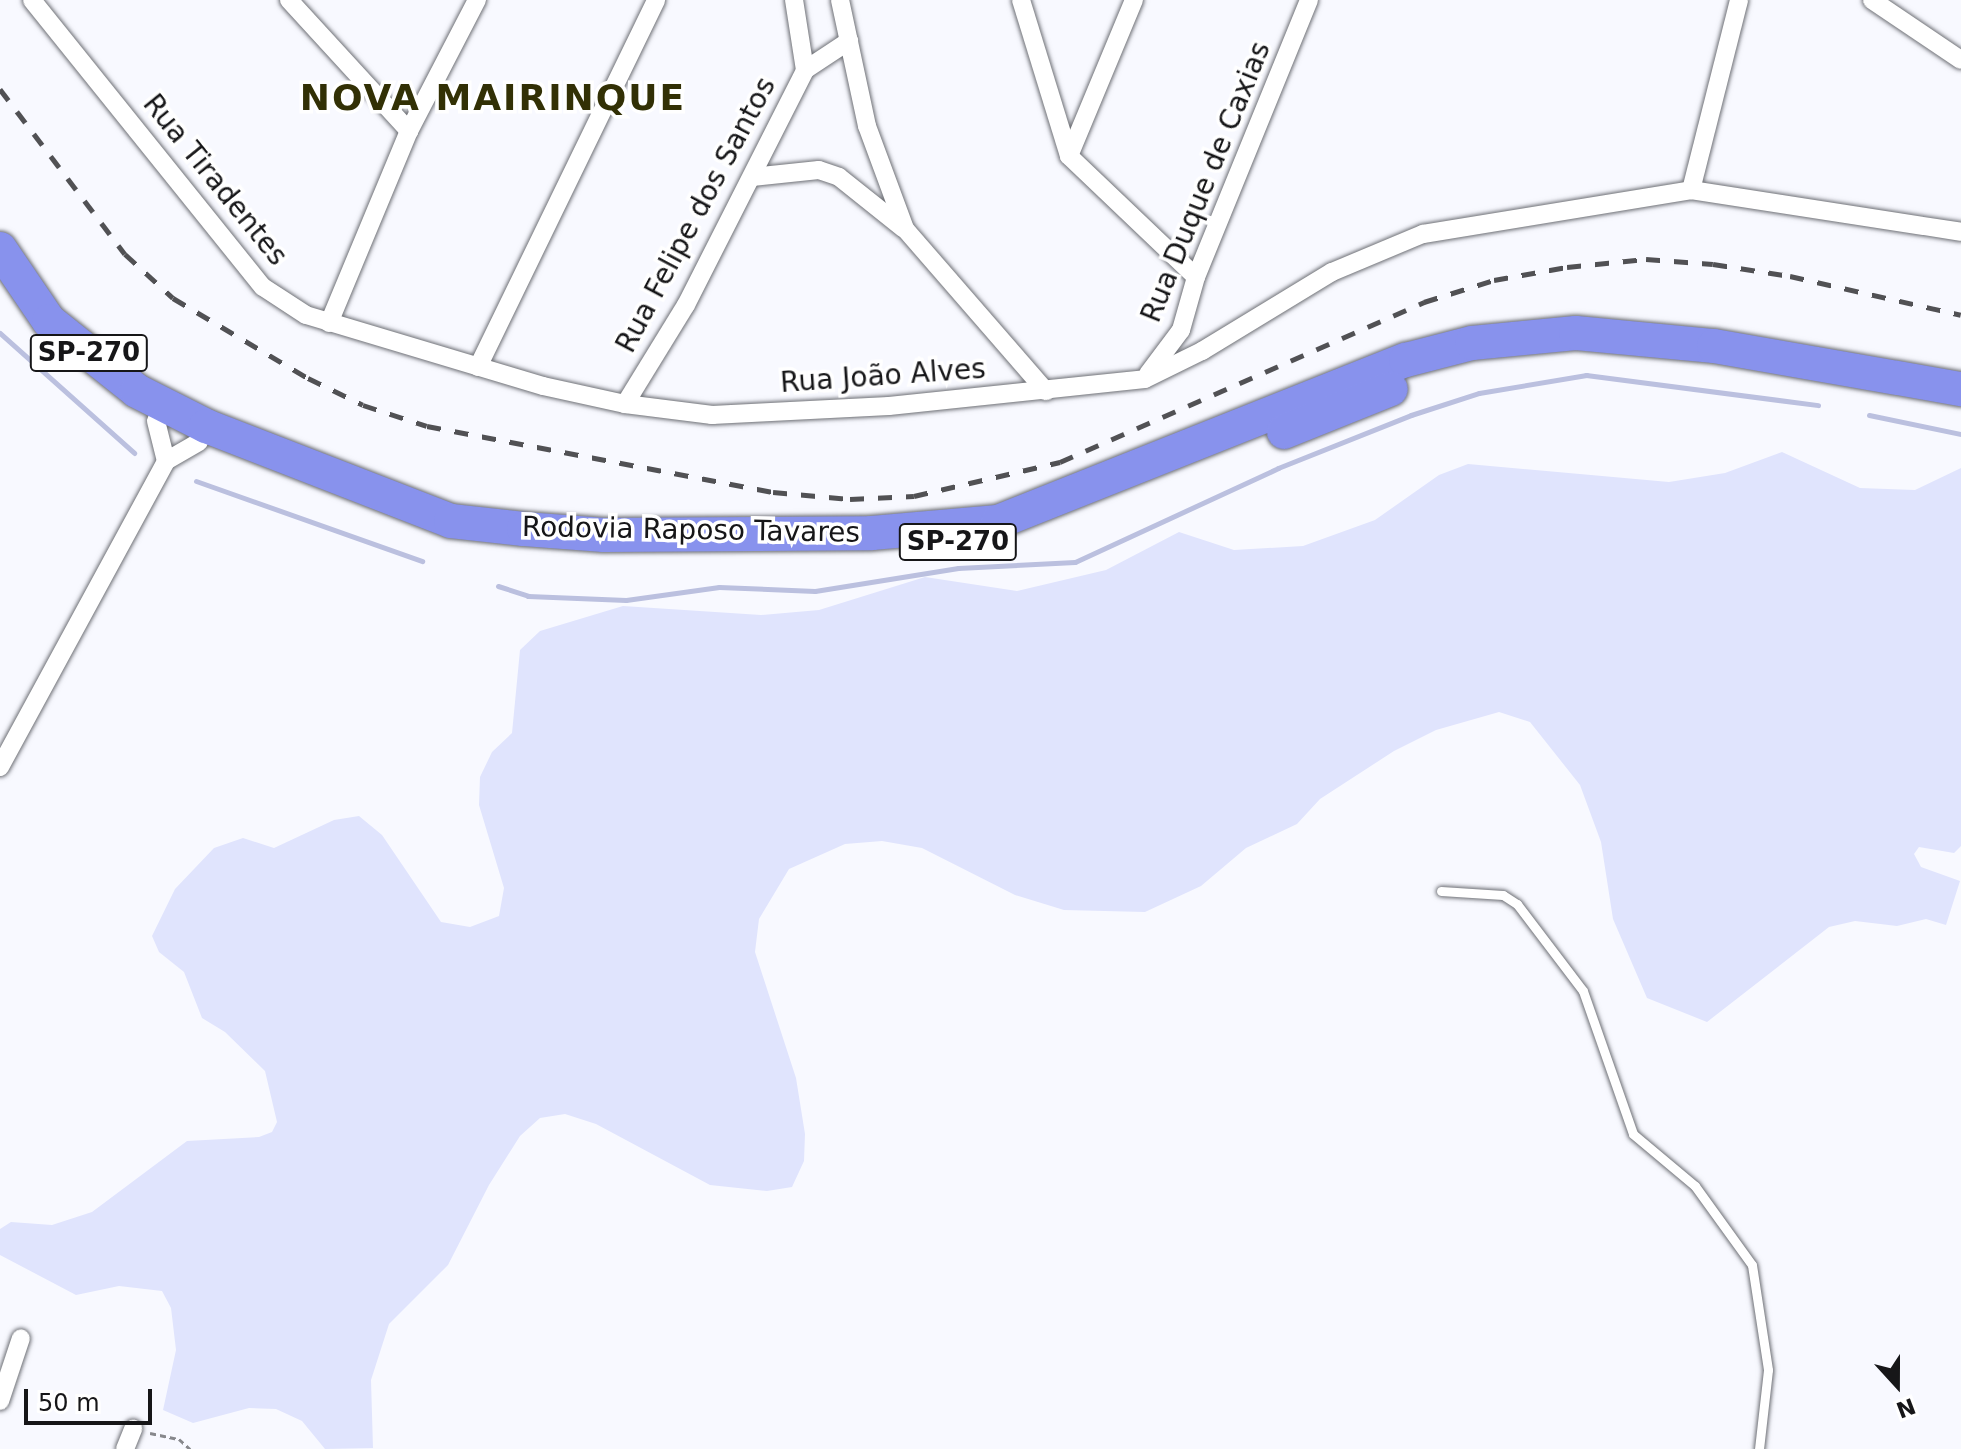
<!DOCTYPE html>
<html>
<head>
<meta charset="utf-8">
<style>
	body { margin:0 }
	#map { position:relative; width:1961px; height:1449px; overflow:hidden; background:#f8f9ff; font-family:"DejaVu Sans",sans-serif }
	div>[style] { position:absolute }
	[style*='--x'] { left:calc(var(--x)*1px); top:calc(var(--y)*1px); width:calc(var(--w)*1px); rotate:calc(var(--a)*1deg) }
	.green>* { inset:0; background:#e0e4fd }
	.stream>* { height:5px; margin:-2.5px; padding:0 2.5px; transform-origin:2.5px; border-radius:2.5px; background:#bbc0df }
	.path>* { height:3px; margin-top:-1.5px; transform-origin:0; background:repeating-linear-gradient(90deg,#87888c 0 6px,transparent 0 10px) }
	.roads { filter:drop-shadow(0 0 2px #6e7076) drop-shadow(0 0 2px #6e7076) }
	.lane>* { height:9px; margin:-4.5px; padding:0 4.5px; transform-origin:4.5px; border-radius:4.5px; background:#fff }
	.street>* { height:18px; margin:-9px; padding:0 9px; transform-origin:9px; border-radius:9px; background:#fff }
	.highway>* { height:34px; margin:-17px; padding:0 17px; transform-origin:17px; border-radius:17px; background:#8892ed }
	.rail>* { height:5px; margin-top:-2.5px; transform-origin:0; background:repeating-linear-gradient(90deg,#515154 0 14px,transparent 0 28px) }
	span { translate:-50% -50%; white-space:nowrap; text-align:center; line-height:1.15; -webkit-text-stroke:7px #fff; paint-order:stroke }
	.shield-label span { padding:2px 6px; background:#fff; border:2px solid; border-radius:6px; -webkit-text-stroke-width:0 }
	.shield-label { font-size:26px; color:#161618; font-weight:700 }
	.street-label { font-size:28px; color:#161618 }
	.district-label { font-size:36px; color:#323005; font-weight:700; letter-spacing:2px }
	.north { position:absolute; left:1857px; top:1345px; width:80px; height:80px; -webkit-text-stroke:6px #fff; paint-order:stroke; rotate:159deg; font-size:22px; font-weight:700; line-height:32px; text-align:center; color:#161618 }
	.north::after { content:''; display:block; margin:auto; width:28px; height:36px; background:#161618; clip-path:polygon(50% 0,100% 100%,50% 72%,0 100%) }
	.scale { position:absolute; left:24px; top:1389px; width:128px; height:36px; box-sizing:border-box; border:4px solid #161618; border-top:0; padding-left:10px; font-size:24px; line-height:28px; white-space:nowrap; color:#161618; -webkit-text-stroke:6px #fff; paint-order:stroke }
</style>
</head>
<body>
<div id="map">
	<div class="green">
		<i style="clip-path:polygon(1782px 452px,1860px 488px,1915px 490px,1961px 468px,1961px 846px,1954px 853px,1919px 847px,1914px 854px,1921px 867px,1960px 881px,1946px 925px,1926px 919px,1897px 926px,1855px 921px,1829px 927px,1707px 1022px,1647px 998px,1613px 919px,1601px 842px,1580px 785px,1530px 722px,1499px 712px,1436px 730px,1394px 751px,1320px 799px,1297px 824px,1246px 848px,1201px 886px,1145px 912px,1064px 910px,1015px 895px,922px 848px,882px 841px,845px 844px,789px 869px,759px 919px,755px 952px,796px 1078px,805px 1134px,804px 1161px,792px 1187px,767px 1191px,710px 1185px,596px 1124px,565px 1114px,540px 1118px,520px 1136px,489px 1185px,448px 1265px,389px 1324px,371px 1380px,373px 1448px,325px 1449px,302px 1421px,276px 1409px,249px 1408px,193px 1423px,163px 1410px,176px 1350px,171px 1308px,162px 1291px,119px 1286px,76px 1295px,0 1255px,0 1229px,11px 1222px,52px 1225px,92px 1212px,187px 1141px,259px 1137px,272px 1132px,277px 1122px,265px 1071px,225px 1032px,202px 1018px,184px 972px,159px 952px,152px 936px,175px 889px,214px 848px,243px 838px,274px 848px,334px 820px,359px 816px,382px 835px,441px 922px,470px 927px,499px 916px,504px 888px,479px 805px,480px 777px,492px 752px,512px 733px,520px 650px,540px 631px,623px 606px,761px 615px,819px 610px,925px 577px,1017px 591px,1106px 570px,1179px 532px,1234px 550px,1303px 546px,1375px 520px,1439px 475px,1468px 464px,1669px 482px,1725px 473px)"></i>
	</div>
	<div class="stream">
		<i style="--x:0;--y:333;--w:180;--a:41.8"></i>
		<i style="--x:1869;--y:415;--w:94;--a:11.7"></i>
		<i style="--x:196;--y:481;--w:240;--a:19.5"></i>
		<i style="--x:498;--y:586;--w:32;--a:18"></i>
		<i style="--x:528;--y:596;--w:98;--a:2.3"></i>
		<i style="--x:626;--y:600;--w:94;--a:-8"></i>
		<i style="--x:719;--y:587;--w:96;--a:2.4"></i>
		<i style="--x:815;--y:591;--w:145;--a:-9.1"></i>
		<i style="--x:958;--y:568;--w:117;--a:-2.9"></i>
		<i style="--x:1075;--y:562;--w:224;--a:-24.8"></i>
		<i style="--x:1278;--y:468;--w:143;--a:-21.7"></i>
		<i style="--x:1411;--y:415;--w:71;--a:-17.9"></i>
		<i style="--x:1479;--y:393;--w:109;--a:-9.5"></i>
		<i style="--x:1586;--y:375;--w:234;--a:7.4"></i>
	</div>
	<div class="path">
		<i style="--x:150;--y:1433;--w:30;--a:12"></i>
		<i style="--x:179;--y:1439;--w:15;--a:42"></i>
	</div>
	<div class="roads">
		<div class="lane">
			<i style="--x:1441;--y:891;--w:62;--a:3.7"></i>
			<i style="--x:1503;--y:895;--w:17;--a:33"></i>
			<i style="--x:1517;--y:904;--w:109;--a:52.8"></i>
			<i style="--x:1583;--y:991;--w:151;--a:70.7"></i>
			<i style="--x:1633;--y:1134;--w:81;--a:40"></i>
			<i style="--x:1695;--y:1186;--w:97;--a:54.2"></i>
			<i style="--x:1752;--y:1265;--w:106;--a:81.3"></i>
			<i style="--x:1768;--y:1370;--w:80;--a:96.5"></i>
		</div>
		<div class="street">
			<i style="--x:32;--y:0;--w:368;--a:51.2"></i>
			<i style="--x:263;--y:287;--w:51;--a:33.1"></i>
			<i style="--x:306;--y:315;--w:247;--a:16.7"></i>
			<i style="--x:543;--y:386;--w:84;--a:12.4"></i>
			<i style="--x:625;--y:404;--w:88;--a:7.2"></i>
			<i style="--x:712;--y:415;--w:177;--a:-2.9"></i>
			<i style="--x:889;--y:406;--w:257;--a:-6"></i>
			<i style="--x:1145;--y:379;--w:64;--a:-26.2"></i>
			<i style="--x:1202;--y:351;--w:152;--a:-31.3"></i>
			<i style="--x:1332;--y:272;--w:99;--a:-22.7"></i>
			<i style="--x:1423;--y:234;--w:272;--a:-9.3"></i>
			<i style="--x:1691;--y:190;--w:273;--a:8.8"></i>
			<i style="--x:289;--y:0;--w:178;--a:47.5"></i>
			<i style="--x:840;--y:0;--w:129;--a:77.9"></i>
			<i style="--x:867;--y:126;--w:110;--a:69.7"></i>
			<i style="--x:905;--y:229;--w:215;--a:49"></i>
			<i style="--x:1021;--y:0;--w:163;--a:72.9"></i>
			<i style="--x:1069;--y:156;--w:175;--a:43.6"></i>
			<i style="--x:1872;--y:0;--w:107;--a:34"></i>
			<i style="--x:805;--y:70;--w:53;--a:-33.4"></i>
			<i style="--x:1069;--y:156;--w:169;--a:-67.4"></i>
			<i style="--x:752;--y:177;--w:67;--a:-6"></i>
			<i style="--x:819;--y:170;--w:21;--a:19"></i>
			<i style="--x:839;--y:177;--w:82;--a:38.6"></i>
			<i style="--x:1691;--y:190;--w:196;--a:-75.8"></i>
			<i style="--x:329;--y:323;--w:208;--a:-67.4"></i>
			<i style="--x:409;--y:131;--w:148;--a:-62.6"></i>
			<i style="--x:478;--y:367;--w:408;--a:-64.1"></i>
			<i style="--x:1148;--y:374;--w:55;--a:-53.1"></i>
			<i style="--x:1181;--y:330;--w:55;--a:-74.2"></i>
			<i style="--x:1196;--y:277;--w:299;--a:-67.8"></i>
			<i style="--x:625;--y:404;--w:116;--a:-58.4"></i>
			<i style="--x:686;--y:305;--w:263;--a:-63.1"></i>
			<i style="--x:805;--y:70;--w:71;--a:-98.9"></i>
			<i style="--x:156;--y:421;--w:41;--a:76"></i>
			<i style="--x:0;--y:767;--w:348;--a:-61.5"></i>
			<i style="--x:166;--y:461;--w:38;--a:-30"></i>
			<i style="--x:0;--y:1401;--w:66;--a:-71.6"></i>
			<i style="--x:125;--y:1449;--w:22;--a:-68"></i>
		</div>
		<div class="highway">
			<i style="--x:0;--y:249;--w:87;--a:55.8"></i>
			<i style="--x:49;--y:321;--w:112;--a:38.5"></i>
			<i style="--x:137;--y:391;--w:77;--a:26.9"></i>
			<i style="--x:206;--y:426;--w:263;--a:21.2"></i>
			<i style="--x:451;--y:521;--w:73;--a:6.3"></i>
			<i style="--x:524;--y:529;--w:80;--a:4.3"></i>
			<i style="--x:604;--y:535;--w:268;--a:-0.4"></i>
			<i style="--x:872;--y:533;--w:126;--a:-5"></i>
			<i style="--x:998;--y:522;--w:439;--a:-21.7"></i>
			<i style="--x:1406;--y:360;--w:68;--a:-14.4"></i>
			<i style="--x:1472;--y:343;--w:104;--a:-5.5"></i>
			<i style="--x:1576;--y:333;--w:139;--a:5.4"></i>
			<i style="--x:1714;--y:346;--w:251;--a:9.9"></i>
			<i style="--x:1284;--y:432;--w:115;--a:-21.9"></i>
		</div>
	</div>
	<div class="rail">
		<i style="--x:0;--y:89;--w:207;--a:52.9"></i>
		<i style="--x:125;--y:254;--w:65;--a:42.5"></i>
		<i style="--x:173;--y:298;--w:157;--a:30.7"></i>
		<i style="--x:308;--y:378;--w:61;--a:26.1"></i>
		<i style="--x:363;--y:405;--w:67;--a:18.2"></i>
		<i style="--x:427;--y:426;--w:352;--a:10.8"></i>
		<i style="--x:773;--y:492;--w:77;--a:5.2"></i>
		<i style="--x:850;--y:499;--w:64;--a:-2.7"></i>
		<i style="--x:914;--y:496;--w:150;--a:-13.1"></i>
		<i style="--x:1060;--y:462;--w:398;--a:-23.7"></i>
		<i style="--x:1424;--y:302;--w:73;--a:-17.4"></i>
		<i style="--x:1494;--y:280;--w:74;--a:-10.1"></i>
		<i style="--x:1567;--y:267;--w:79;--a:-5.8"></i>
		<i style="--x:1646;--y:259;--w:67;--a:4.3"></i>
		<i style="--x:1713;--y:264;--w:78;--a:8.9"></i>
		<i style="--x:1790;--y:276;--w:175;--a:12.8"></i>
	</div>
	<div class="shield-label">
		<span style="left:89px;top:353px">SP-270</span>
		<span style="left:958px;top:542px">SP-270</span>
	</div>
	<div class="street-label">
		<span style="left:215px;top:180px;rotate:51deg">Rua Tiradentes</span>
		<span style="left:1206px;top:182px;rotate:-68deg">Rua Duque de Caxias</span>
		<span style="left:696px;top:215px;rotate:-62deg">Rua Felipe dos Santos</span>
		<span style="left:883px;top:376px;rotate:-4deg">Rua João Alves</span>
		<span style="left:691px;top:530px;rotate:1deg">Rodovia Raposo Tavares</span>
	</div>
	<div class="district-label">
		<span style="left:493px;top:98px">NOVA MAIRINQUE</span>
	</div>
	<div class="north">N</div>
	<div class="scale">50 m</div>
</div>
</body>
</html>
